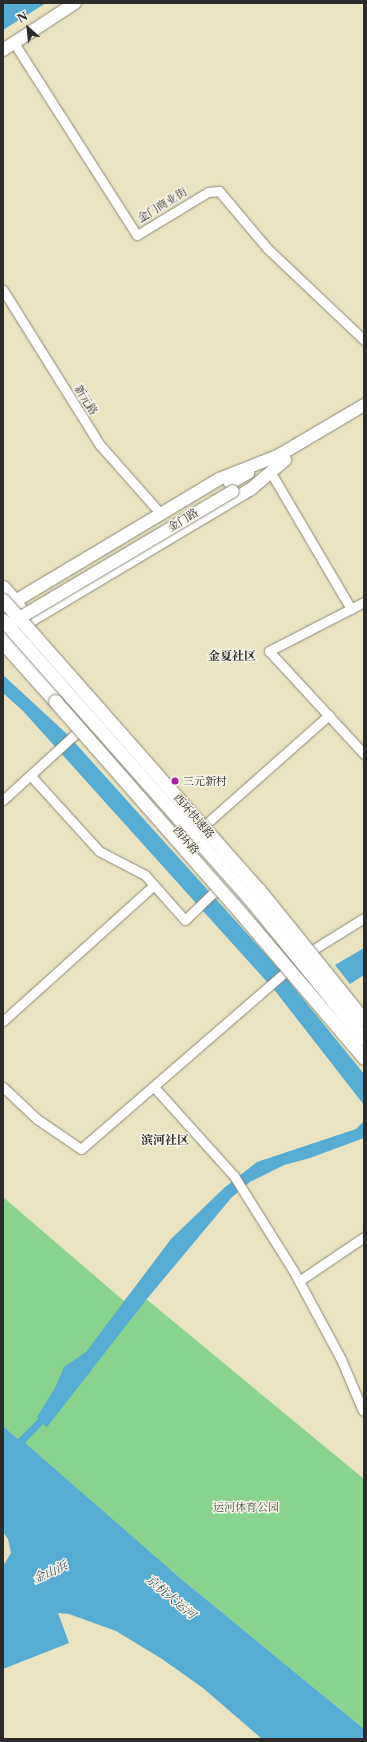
<!DOCTYPE html>
<html>
<head>
<meta charset="utf-8">
<style>
	body { margin:0 }
	#map { position:relative; width:367px; height:1742px; overflow:hidden; background:#eae3c1; font-family:"Libre Caslon Text","Noto Serif SC",serif }
	div>[style] { position:absolute }
	[style*='--x'] { left:calc(var(--x)*1px); top:calc(var(--y)*1px); width:calc(var(--w)*1px); rotate:calc(var(--a)*1deg) }
	.green>* { inset:0; background:#89d38f }
	.water>* { inset:0; background:#56acd3 }
	.roads { filter:drop-shadow(0 0 1px #8a8776) drop-shadow(0 0 1px #8a8776) }
	.minor>* { height:9px; margin:-4.5px; padding:0 4.5px; transform-origin:4.5px; border-radius:4.5px; background:#fff }
	.major>* { height:12px; margin:-6px; padding:0 6px; transform-origin:6px; border-radius:6px; background:#fff }
	.highway>* { height:13px; margin:-6.5px; padding:0 6.5px; transform-origin:6.5px; border-radius:6.5px; background:#fff }
	.bridges { filter:drop-shadow(0 0 1px #8a8776) drop-shadow(0 0 1px #8a8776) }
	.major-bridge>* { height:12px; margin:-6px; padding:0 6px; transform-origin:6px; border-radius:6px; background:#fff }
	.highway-bridge>* { height:13px; margin:-6.5px; padding:0 6.5px; transform-origin:6.5px; border-radius:6.5px; background:#fff }
	.dots>* { width:11px; height:11px; translate:-50% -50%; box-sizing:border-box; border:2px solid #f7f3e8; border-radius:50% }
	span { translate:-50% -50%; white-space:nowrap; text-align:center; line-height:1.15; -webkit-text-stroke:3px #f7f3e8; paint-order:stroke }
	.street-label { font-size:11px; color:#2b2b2b }
	.poi-label { font-size:11px; color:#2b2b2b }
	.left { translate:0 -50%; text-align:left }
	.park-label { font-size:11px; color:#425544 }
	.neighbourhood-label { font-size:12px; color:#2b2b2b; font-weight:700 }
	.water-label { font-size:12px; color:#3a5866; font-style:italic }
	.frame { position:absolute; inset:0; border:4px solid #2b2b2b; pointer-events:none }
	.north { position:absolute; left:8px; top:8px; width:40px; height:40px; -webkit-text-stroke:3px #f7f3e8; paint-order:stroke; rotate:333deg; font-size:11px; font-weight:700; line-height:16px; text-align:center; color:#2b2b2b }
	.north::after { content:''; display:block; margin:auto; width:14px; height:18px; background:#2b2b2b; clip-path:polygon(50% 0,100% 100%,50% 72%,0 100%) }
</style>
</head>
<body>
<div id="map">
	<div class="green">
		<i style="clip-path:polygon(3px 1197px,124px 1301px,134px 1289px,364px 1479px,364px 1729px,180px 1578px,3px 1426px)"></i>
	</div>
	<div class="water">
		<i style="clip-path:polygon(3px 3px,46px 3px,3px 30px)"></i>
		<i style="clip-path:polygon(3px 675px,67px 734px,279px 969px,364px 1074px,364px 1105px,276px 992px,23px 711px,3px 693px)"></i>
		<i style="clip-path:polygon(364px 948px,364px 975px,350px 984px,335px 965px)"></i>
		<i style="clip-path:polygon(364px 1121px,364px 1138px,310px 1158px,284px 1165px,250px 1182px,232px 1197px,146px 1300px,47px 1427px,43px 1424px,25px 1443px,180px 1578px,364px 1729px,364px 1739px,262px 1739px,203px 1688px,162px 1659px,116px 1631px,69px 1614px,58px 1613px,69px 1643px,3px 1669px,3px 1566px,11px 1553px,8px 1539px,3px 1532px,3px 1426px,18px 1439px,38px 1419px,37px 1417px,55px 1388px,64px 1367px,86px 1352px,171px 1239px,224px 1188px,257px 1162px,356px 1129px)"></i>
	</div>
	<div class="roads">
		<div class="minor">
			<i style="--x:14;--y:43;--w:228;--a:57.4"></i>
			<i style="--x:137;--y:235;--w:83;--a:-31.2"></i>
			<i style="--x:208;--y:192;--w:11;--a:-5"></i>
			<i style="--x:219;--y:191;--w:75;--a:49.9"></i>
			<i style="--x:267;--y:248;--w:134;--a:43.5"></i>
			<i style="--x:3;--y:290;--w:183;--a:58"></i>
			<i style="--x:100;--y:445;--w:92;--a:48.5"></i>
			<i style="--x:271;--y:473;--w:158;--a:59.5"></i>
			<i style="--x:364;--y:602;--w:107;--a:152.7"></i>
			<i style="--x:269;--y:651;--w:140;--a:47.3"></i>
			<i style="--x:31;--y:776;--w:101;--a:47.8"></i>
			<i style="--x:99;--y:851;--w:52;--a:27.6"></i>
			<i style="--x:145;--y:875;--w:60;--a:48.4"></i>
			<i style="--x:185;--y:920;--w:37;--a:-44"></i>
			<i style="--x:212;--y:894;--w:14;--a:-30"></i>
			<i style="--x:3;--y:800;--w:95;--a:-42.4"></i>
			<i style="--x:73;--y:736;--w:16;--a:-35"></i>
			<i style="--x:207;--y:823;--w:163;--a:-41.5"></i>
			<i style="--x:3;--y:1021;--w:203;--a:-42"></i>
			<i style="--x:3;--y:1087;--w:47;--a:43.3"></i>
			<i style="--x:37;--y:1119;--w:53;--a:34.3"></i>
			<i style="--x:81;--y:1149;--w:269;--a:-40.9"></i>
			<i style="--x:284;--y:973;--w:38;--a:-39"></i>
			<i style="--x:314;--y:949;--w:59;--a:-31.8"></i>
			<i style="--x:154;--y:1087;--w:120;--a:48"></i>
			<i style="--x:234;--y:1176;--w:111;--a:57.9"></i>
			<i style="--x:293;--y:1270;--w:101;--a:61.7"></i>
			<i style="--x:341;--y:1359;--w:56;--a:67.1"></i>
			<i style="--x:299;--y:1281;--w:78;--a:-34.1"></i>
		</div>
		<div class="major">
			<i style="--x:3;--y:50;--w:86;--a:-33.1"></i>
			<i style="--x:276;--y:457;--w:102;--a:-30.6"></i>
			<i style="--x:230;--y:483;--w:21;--a:-29"></i>
			<i style="--x:7;--y:606;--w:247;--a:-30.9"></i>
			<i style="--x:219;--y:479;--w:68;--a:-21.6"></i>
			<i style="--x:21;--y:626;--w:268;--a:-30.8"></i>
			<i style="--x:251;--y:489;--w:45;--a:-40.5"></i>
			<i style="--x:3;--y:632;--w:362;--a:48.7"></i>
			<i style="--x:242;--y:904;--w:65;--a:50.6"></i>
		</div>
		<div class="highway">
			<i style="--x:3;--y:587;--w:18;--a:49"></i>
			<i style="--x:15;--y:601;--w:25;--a:56"></i>
			<i style="--x:3;--y:643;--w:78;--a:48.1"></i>
		</div>
	</div>
	<div class="bridges">
		<div class="major-bridge">
			<i style="--x:11;--y:623;--w:258;--a:-30.7"></i>
		</div>
		<div class="highway-bridge">
			<i style="--x:3;--y:600;--w:387;--a:48.6"></i>
			<i style="--x:259;--y:890;--w:167;--a:51.1"></i>
			<i style="--x:3;--y:620;--w:371;--a:48.5"></i>
			<i style="--x:249;--y:898;--w:182;--a:50.8"></i>
			<i style="--x:55;--y:701;--w:270;--a:48.8"></i>
			<i style="--x:233;--y:904;--w:202;--a:49.6"></i>
		</div>
	</div>
	<div class="dots">
		<i style="left:175px;top:781px;background:#b5179e"></i>
	</div>
	<div class="street-label">
		<span style="left:162px;top:205px;rotate:-31deg">金门商业街</span>
		<span style="left:86px;top:400px;rotate:58deg">新元路</span>
		<span style="left:183px;top:520px;rotate:-31deg">金门路</span>
		<span style="left:194px;top:816px;rotate:49deg">西环快速路</span>
		<span style="left:186px;top:840px;rotate:49deg">西环路</span>
	</div>
	<div class="poi-label">
		<span class="left" style="left:183px;top:781px">三元新村</span>
	</div>
	<div class="park-label">
		<span style="left:246px;top:1507px">运河体育公园</span>
	</div>
	<div class="neighbourhood-label">
		<span style="left:232px;top:656px">金夏社区</span>
		<span style="left:165px;top:1140px">滨河社区</span>
	</div>
	<div class="water-label">
		<span style="left:50px;top:1572px;rotate:-24deg">金山浜</span>
		<span style="left:171px;top:1597px;rotate:40deg">京杭大运河</span>
	</div>
	<div class="frame"></div>
	<div class="north">N</div>
</div>
</body>
</html>
